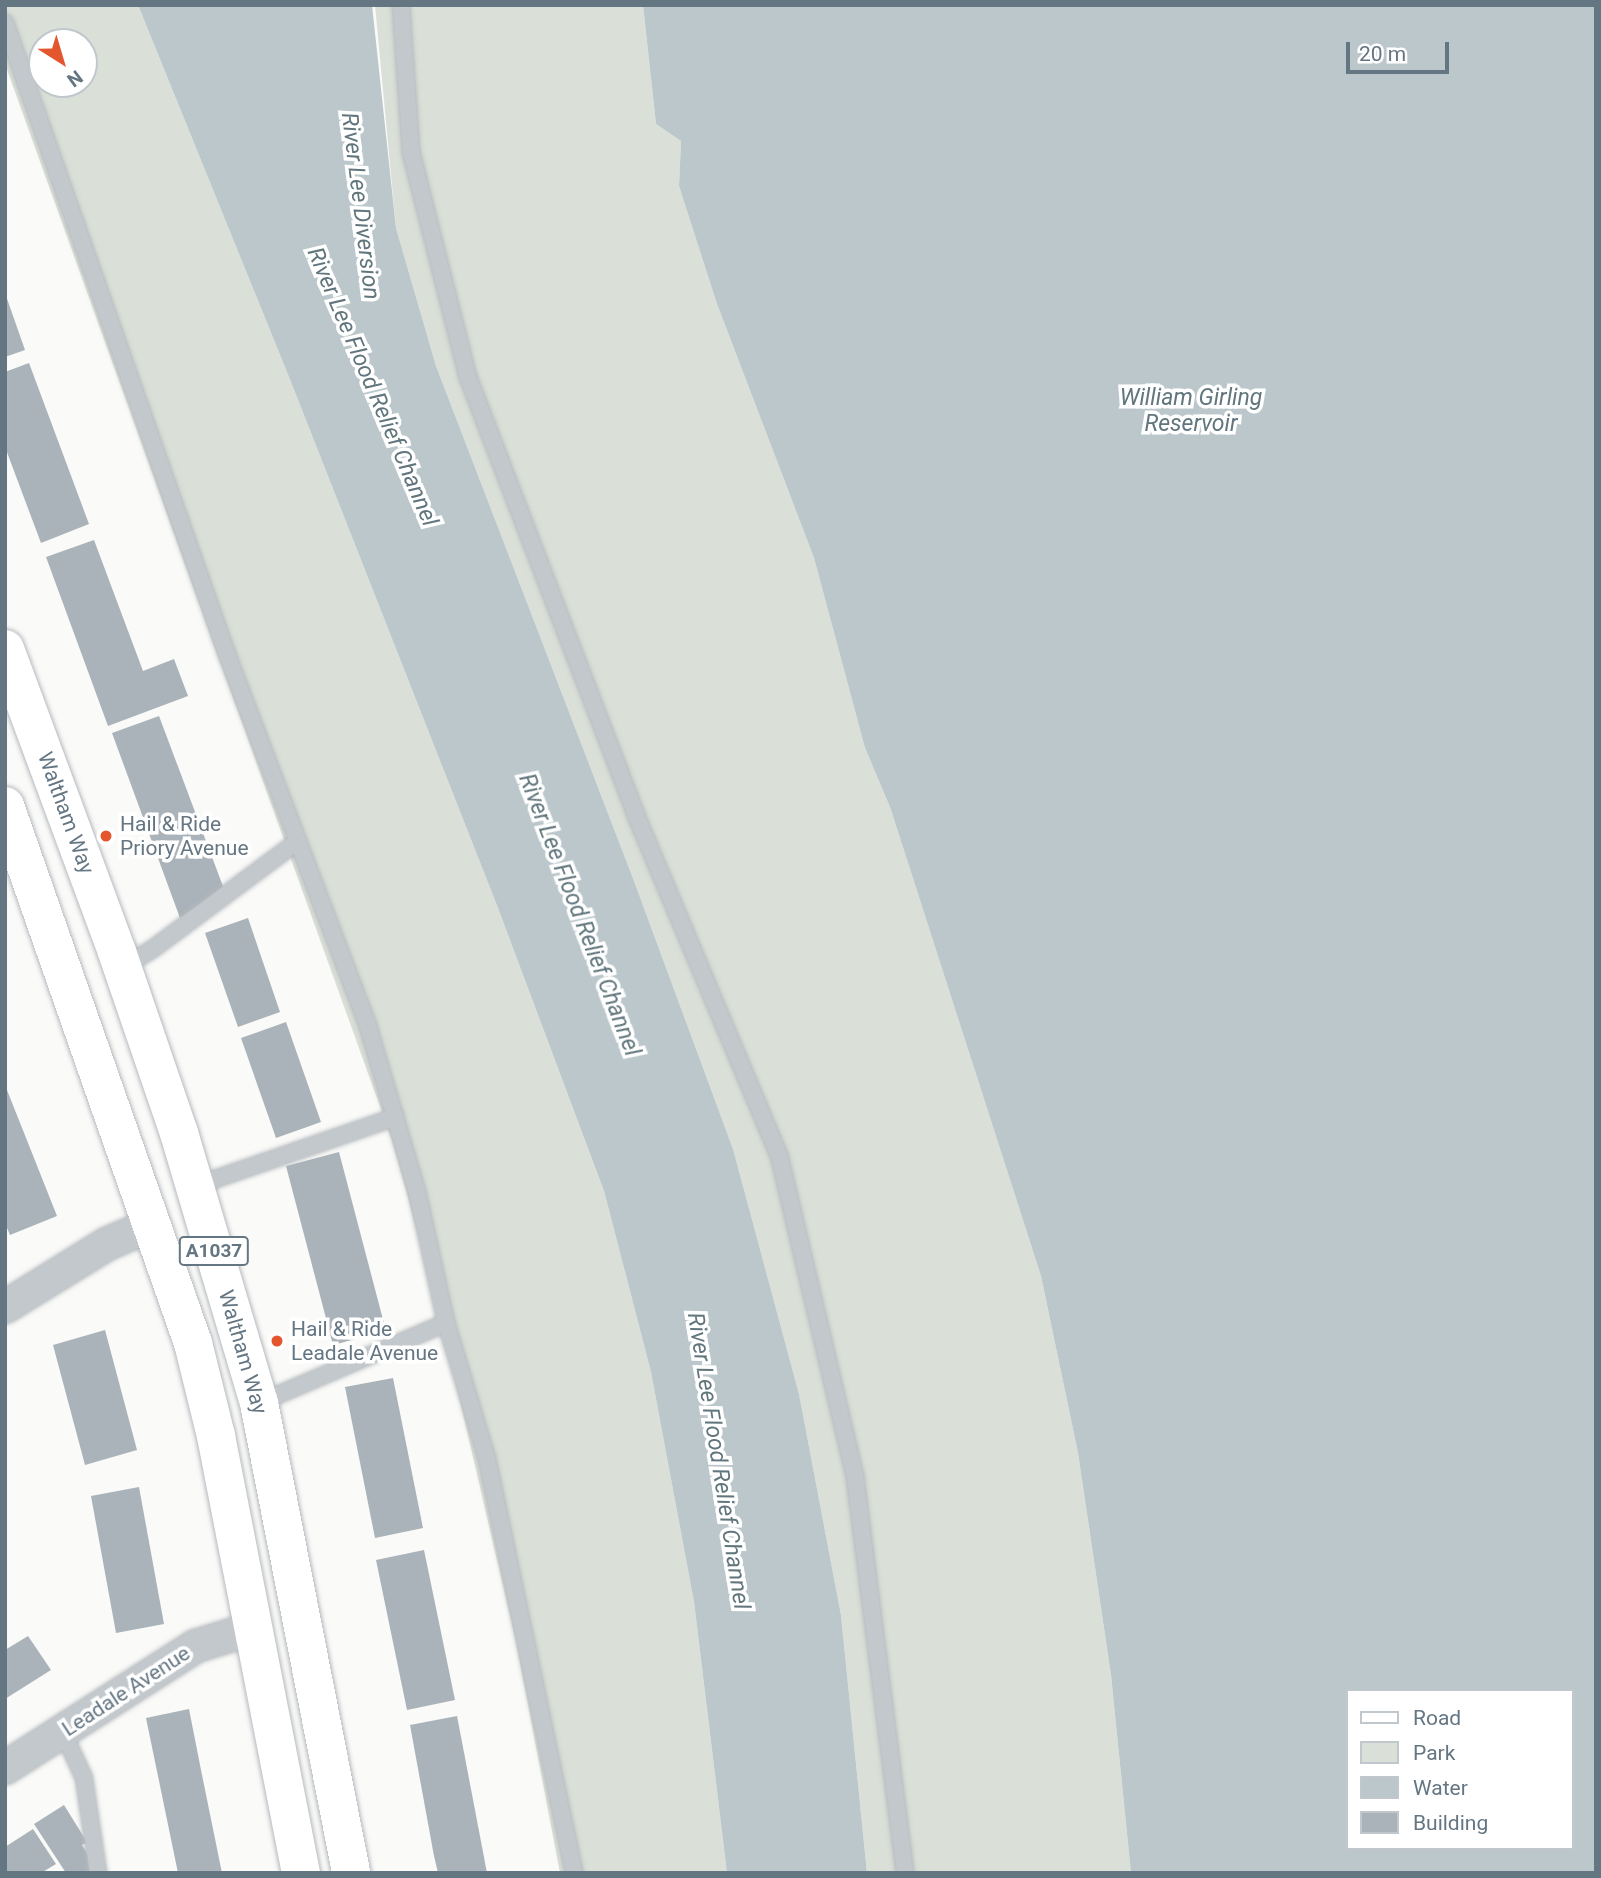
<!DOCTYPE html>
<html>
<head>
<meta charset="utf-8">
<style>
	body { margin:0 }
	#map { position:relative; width:1601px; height:1878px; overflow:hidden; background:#fafaf8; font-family:Roboto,sans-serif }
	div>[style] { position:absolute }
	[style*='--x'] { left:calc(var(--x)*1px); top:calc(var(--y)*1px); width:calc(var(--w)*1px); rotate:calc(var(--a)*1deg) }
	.green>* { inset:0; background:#dadfd7 }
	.water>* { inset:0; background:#bbc7cb }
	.building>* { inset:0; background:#aab3b9 }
	.roads { filter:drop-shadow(0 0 2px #b5babe) drop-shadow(0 0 2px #b5babe) }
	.service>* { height:16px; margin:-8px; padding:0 8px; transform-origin:8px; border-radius:8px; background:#c3c8cc }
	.minor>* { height:32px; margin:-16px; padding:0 16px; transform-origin:16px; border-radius:16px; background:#c3c8cc }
	.primary>* { height:38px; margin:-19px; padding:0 19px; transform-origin:19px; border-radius:19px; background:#fff }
	.dots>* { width:19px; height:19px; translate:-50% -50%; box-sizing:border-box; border:4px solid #fff; border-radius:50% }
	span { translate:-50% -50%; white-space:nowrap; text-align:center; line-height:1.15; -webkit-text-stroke:7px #fff; paint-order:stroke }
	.shield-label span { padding:2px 5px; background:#fff; border:2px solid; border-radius:5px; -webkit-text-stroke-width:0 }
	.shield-label { font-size:19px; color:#657683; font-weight:700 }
	.street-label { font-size:21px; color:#657683 }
	.poi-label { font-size:21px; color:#657683 }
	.left { translate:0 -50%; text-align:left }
	.water-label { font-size:23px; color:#60757c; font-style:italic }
	.frame { position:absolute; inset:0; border:7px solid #657683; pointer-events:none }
	.legend { position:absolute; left:1346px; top:1689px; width:228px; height:161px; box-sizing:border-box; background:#fff; border:2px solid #c1c8cd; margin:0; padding:9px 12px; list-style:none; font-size:21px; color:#657683 }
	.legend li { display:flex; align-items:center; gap:14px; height:35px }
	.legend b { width:35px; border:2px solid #c1c8cd }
	.north { position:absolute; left:28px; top:28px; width:70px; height:70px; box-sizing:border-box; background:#fff; border:2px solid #c1c8cd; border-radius:50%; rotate:143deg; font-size:19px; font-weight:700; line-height:28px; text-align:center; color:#657683 }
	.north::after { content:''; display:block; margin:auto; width:24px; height:32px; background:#e4572e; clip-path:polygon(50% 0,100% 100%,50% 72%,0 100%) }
	.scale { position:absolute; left:1346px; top:42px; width:103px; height:32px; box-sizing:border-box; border:4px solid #657683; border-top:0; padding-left:9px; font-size:21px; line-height:24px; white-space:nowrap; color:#657683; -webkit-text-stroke:5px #fff; paint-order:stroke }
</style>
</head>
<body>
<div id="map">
	<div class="green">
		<i style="clip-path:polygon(evenodd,5px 5px,138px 5px,291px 382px,498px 908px,604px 1191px,651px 1372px,694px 1602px,727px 1873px,560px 1873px,516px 1642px,440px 1315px,392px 1140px,5px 64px,5px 5px,42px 42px,84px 42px,84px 84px,42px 84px,42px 42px)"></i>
		<i style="clip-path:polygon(375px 5px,643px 5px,656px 124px,681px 141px,679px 186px,717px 304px,814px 558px,865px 748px,890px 807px,1041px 1276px,1078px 1453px,1111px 1675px,1131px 1873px,867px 1873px,841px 1615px,799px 1394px,733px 1149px,634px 881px,436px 366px,396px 228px)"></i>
	</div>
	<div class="water">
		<i style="clip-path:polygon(138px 5px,372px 5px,396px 228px,436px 366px,634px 881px,733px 1149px,799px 1394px,841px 1615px,867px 1873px,727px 1873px,694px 1602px,651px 1372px,604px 1191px,498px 908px,291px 382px)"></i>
		<i style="clip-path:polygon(evenodd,643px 5px,1596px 5px,1596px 1873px,1131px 1873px,1111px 1675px,1078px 1453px,1041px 1276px,890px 807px,865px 748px,814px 558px,717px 304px,679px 186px,681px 141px,656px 124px,643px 5px,1347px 1691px,1571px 1691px,1571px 1848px,1347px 1848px,1347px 1691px)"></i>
	</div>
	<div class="building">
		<i style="clip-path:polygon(5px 293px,25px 350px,5px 357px)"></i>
		<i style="clip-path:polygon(29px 363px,89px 524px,41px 543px,5px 447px,5px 372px)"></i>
		<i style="clip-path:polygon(94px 540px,143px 671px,174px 659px,188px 696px,108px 726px,46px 557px)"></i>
		<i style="clip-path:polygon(159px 716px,224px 889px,180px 918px,112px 733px)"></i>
		<i style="clip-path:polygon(248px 918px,280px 1012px,238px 1027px,205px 933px)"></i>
		<i style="clip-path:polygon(286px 1022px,321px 1122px,276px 1138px,241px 1038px)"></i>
		<i style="clip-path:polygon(5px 1085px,57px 1216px,10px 1235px,5px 1223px)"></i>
		<i style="clip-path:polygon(339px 1152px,386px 1331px,333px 1345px,286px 1166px)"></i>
		<i style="clip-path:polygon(105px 1330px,137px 1450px,85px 1465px,53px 1345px)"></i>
		<i style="clip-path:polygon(393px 1378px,423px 1528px,375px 1538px,345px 1387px)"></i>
		<i style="clip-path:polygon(139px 1487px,164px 1624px,116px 1633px,91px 1496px)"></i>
		<i style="clip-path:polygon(424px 1550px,455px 1700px,407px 1710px,376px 1560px)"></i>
		<i style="clip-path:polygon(28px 1636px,51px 1670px,5px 1699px,5px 1650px)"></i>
		<i style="clip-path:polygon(189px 1709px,201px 1770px,222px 1873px,178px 1873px,146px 1718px)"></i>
		<i style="clip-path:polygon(457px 1716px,462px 1742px,487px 1873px,438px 1873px,434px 1856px,410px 1725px)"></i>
		<i style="clip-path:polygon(64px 1805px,87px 1842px,82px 1845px,90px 1858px,92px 1873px,66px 1873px,34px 1824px)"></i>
		<i style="clip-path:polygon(33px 1829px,56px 1864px,41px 1873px,5px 1873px,5px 1847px)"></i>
	</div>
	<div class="roads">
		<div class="service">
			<i style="--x:401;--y:5;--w:147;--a:86.1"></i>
			<i style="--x:411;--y:152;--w:232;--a:75.8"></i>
			<i style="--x:468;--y:377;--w:467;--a:69"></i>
			<i style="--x:635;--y:813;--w:371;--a:67.2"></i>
			<i style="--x:779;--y:1155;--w:331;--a:76.7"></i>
			<i style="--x:855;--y:1477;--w:399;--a:82.8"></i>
			<i style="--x:5;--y:23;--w:667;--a:70.64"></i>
			<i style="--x:226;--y:652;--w:397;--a:69.2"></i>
			<i style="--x:367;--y:1023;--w:176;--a:73.5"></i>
			<i style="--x:417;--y:1192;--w:134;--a:77.5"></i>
			<i style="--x:446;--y:1323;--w:142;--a:73.2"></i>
			<i style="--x:487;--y:1459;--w:423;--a:78.1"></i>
			<i style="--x:122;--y:968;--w:38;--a:-32"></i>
			<i style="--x:154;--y:948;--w:179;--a:-36.6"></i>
			<i style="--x:195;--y:1186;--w:212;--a:-19"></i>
			<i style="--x:259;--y:1403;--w:203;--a:-23.2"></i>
			<i style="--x:63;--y:1732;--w:51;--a:65.5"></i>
			<i style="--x:84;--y:1778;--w:96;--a:81.6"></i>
		</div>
		<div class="minor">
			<i style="--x:5;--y:1307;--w:120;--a:-31.7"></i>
			<i style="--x:107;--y:1244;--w:50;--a:-23.5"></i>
			<i style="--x:5;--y:1768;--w:227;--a:-32.6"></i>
			<i style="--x:196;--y:1646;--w:61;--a:-17.2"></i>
		</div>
		<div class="primary">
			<i style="--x:5;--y:649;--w:323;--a:69.7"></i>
			<i style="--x:117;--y:952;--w:191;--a:71.1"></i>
			<i style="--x:179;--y:1133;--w:282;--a:73.5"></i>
			<i style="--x:259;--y:1403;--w:479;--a:78.9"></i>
			<i style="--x:5;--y:806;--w:569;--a:70.71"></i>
			<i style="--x:193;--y:1343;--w:96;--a:76.1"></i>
			<i style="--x:216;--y:1436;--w:445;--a:79"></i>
		</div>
	</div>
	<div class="dots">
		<i style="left:106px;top:836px;background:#e4572e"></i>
		<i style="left:277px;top:1341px;background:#e4572e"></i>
	</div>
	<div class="shield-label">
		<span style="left:214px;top:1251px">A1037</span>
	</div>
	<div class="street-label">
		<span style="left:66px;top:813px;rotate:70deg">Waltham Way</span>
		<span style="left:243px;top:1352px;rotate:74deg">Waltham Way</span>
		<span style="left:126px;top:1691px;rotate:-33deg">Leadale Avenue</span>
	</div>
	<div class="poi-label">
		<span class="left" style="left:120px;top:836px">Hail &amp; Ride<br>Priory Avenue</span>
		<span class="left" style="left:291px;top:1341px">Hail &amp; Ride<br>Leadale Avenue</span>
	</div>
	<div class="water-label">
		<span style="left:360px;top:206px;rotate:83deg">River Lee Diversion</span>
		<span style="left:372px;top:387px;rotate:67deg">River Lee Flood Relief Channel</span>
		<span style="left:1191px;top:411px">William Girling<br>Reservoir</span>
		<span style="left:579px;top:915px;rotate:69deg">River Lee Flood Relief Channel</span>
		<span style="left:718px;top:1461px;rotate:81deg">River Lee Flood Relief Channel</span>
	</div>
	<div class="frame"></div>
	<ul class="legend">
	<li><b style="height:9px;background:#fff"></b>Road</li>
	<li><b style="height:19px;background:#dadfd7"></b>Park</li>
	<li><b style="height:19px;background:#bbc7cb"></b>Water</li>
	<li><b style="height:19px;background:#aab3b9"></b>Building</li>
	</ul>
	<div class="north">N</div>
	<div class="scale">20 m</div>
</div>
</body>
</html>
